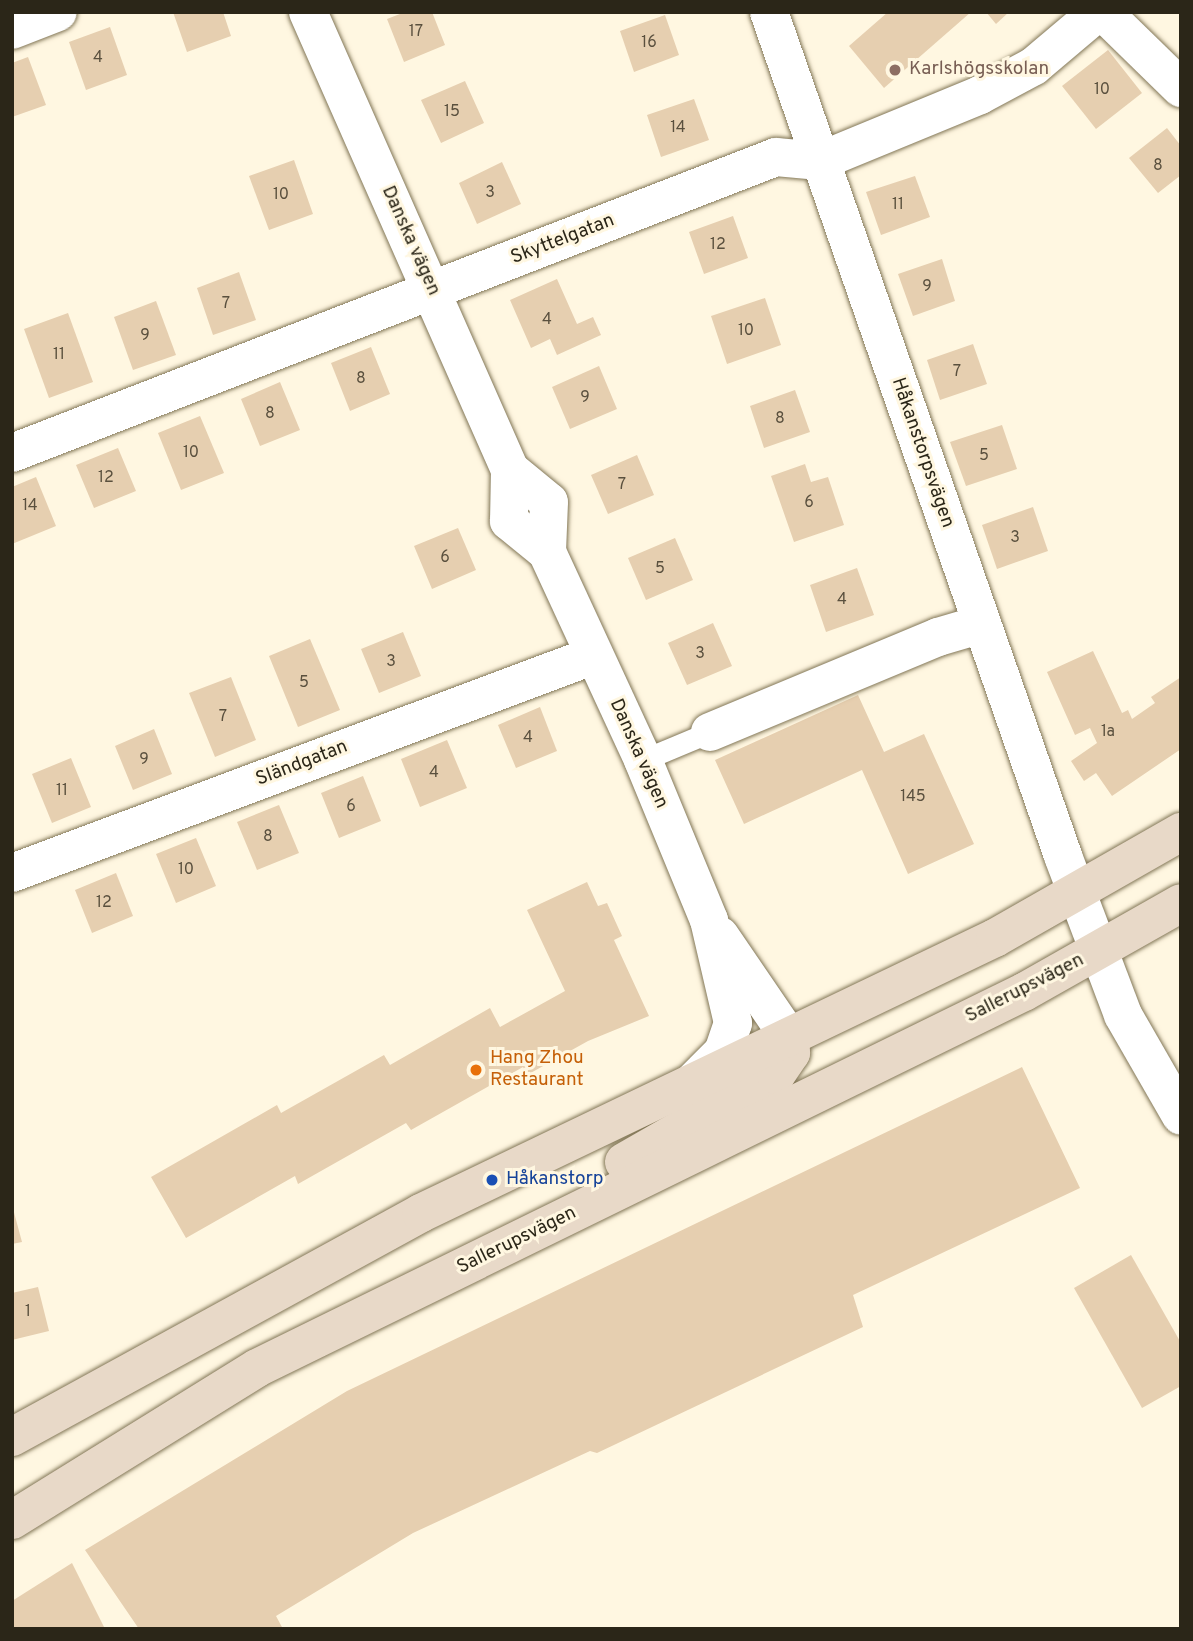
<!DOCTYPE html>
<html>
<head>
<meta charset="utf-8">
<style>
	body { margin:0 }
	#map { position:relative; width:1193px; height:1641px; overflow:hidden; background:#fff7e1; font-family:Overpass,sans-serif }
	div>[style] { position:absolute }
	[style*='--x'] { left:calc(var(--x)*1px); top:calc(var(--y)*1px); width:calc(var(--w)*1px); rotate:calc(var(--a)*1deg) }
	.building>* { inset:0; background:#e6cfb0 }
	.roads { filter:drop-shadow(0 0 2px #827656) drop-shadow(0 0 2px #827656) }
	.service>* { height:21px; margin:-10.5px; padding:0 10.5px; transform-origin:10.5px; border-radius:10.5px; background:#fff }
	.minor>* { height:38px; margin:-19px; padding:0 19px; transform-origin:19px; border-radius:19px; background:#fff }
	.secondary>* { height:38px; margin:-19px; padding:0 19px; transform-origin:19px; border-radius:19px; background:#e8d9c8 }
	.dots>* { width:19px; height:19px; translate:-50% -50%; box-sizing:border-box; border:4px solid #fff7e1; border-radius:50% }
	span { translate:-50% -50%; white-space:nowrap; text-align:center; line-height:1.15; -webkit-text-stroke:6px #fff7e1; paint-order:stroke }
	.number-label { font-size:16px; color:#5a503e }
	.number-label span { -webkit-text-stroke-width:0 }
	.education-label { font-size:19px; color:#785e54 }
	.left { translate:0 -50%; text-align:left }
	.street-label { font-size:19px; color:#2b2618 }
	.food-label { font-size:19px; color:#c56008 }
	.transit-label { font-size:19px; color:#164399 }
	.frame { position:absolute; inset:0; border:14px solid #2b2618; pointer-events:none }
</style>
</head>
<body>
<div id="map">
	<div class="building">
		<i style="clip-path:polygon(173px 12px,223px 12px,231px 36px,187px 52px)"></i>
		<i style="clip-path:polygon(405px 12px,432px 12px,445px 45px,404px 62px,387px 19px)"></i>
		<i style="clip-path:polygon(888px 12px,971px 12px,884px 88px,849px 46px)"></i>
		<i style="clip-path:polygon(986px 12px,1009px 12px,996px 24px)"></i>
		<i style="clip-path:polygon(665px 15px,679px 55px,634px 72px,620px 31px)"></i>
		<i style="clip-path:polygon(110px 27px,127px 75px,86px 90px,69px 42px)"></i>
		<i style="clip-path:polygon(1108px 50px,1142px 93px,1096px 129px,1062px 86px)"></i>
		<i style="clip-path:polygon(28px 57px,46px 105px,12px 117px,12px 63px)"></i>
		<i style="clip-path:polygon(465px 81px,484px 123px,441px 143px,421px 100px)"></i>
		<i style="clip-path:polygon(694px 99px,709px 140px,661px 157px,647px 115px)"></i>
		<i style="clip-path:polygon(1167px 128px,1181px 146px,1181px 175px,1158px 193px,1129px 158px)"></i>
		<i style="clip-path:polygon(294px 160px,313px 214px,269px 230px,249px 176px)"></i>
		<i style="clip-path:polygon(502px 162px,521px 204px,477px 224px,459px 183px)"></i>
		<i style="clip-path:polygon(915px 176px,930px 217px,881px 235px,866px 192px)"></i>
		<i style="clip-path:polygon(733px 216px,748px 258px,704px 274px,689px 232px)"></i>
		<i style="clip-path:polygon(942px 259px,955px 301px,913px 316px,898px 274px)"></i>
		<i style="clip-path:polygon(239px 272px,256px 320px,213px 335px,197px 288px)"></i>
		<i style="clip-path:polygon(557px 279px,577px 324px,593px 317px,601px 335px,557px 355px,550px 339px,531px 348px,510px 300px)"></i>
		<i style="clip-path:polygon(765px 298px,781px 345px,727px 364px,711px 316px)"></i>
		<i style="clip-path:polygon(156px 301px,176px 355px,133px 370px,114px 317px)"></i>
		<i style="clip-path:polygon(68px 313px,93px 382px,49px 398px,24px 329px)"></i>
		<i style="clip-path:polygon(973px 344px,987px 384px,940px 400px,927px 360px)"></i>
		<i style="clip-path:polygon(371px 347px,390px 394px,350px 411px,331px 363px)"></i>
		<i style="clip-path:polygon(599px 366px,617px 409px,570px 429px,552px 387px)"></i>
		<i style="clip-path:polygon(280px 382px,300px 430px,260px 446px,241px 399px)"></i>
		<i style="clip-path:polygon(795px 390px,810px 432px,764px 448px,750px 406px)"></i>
		<i style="clip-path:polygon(200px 416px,224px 473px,181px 490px,158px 433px)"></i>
		<i style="clip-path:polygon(1002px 425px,1017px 469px,966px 486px,950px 442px)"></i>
		<i style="clip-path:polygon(118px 448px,136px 491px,94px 508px,76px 465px)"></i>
		<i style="clip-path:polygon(637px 455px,654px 495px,608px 514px,591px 475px)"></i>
		<i style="clip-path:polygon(805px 464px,811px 482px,828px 477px,844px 525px,794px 542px,771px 476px)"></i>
		<i style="clip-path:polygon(36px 477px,56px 526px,12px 544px,12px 487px)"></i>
		<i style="clip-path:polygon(1033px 507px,1048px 551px,997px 569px,982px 525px)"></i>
		<i style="clip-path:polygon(458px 528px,476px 570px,432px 589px,414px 546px)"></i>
		<i style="clip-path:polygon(675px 538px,693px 580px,646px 600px,628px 558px)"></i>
		<i style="clip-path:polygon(857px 568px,874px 615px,826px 632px,810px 585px)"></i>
		<i style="clip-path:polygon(713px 623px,732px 666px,687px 685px,668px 643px)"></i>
		<i style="clip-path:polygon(403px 632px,421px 676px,379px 693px,361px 649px)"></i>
		<i style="clip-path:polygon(310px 639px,340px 710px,298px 727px,269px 656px)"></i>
		<i style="clip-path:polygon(1093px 651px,1122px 713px,1128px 710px,1132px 719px,1155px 703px,1151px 697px,1181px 677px,1181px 749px,1112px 796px,1096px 773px,1084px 781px,1071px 761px,1097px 743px,1090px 728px,1075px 735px,1047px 672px)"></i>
		<i style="clip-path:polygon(231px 677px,256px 740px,215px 757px,189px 693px)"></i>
		<i style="clip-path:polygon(858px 695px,884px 752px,924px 734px,974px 844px,908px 874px,862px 770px,744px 824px,715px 760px)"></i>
		<i style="clip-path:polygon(540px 707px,557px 751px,516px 768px,498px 725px)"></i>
		<i style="clip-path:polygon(154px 729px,172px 774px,133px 790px,115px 746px)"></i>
		<i style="clip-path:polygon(447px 740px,467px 788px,420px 807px,401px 759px)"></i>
		<i style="clip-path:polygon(71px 758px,91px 807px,52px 823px,32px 774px)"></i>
		<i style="clip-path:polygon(363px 776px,381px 821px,339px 838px,321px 793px)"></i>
		<i style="clip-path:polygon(279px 805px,299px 853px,257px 870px,237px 822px)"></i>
		<i style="clip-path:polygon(196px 838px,216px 886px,176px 903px,156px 854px)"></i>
		<i style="clip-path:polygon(116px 873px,133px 916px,92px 933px,75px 890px)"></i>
		<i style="clip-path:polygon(587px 882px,598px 906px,607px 903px,622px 936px,614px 940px,649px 1016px,588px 1041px,527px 1075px,523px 1067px,411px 1130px,406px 1123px,298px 1184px,295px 1176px,186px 1238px,151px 1177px,277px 1105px,281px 1113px,384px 1055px,390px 1065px,490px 1008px,500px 1027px,565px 991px,527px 910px)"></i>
		<i style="clip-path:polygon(1022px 1067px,1080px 1188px,853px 1295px,863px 1327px,597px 1453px,590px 1451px,413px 1533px,276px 1616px,283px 1629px,139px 1629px,85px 1550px,347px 1391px)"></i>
		<i style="clip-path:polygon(12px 1205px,22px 1242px,12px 1244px)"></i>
		<i style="clip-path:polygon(1131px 1255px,1181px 1343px,1181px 1386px,1142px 1408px,1074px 1288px)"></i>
		<i style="clip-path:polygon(38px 1287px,49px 1331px,12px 1340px,12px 1293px)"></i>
		<i style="clip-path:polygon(72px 1563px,105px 1629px,12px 1629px,12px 1601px)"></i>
	</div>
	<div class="roads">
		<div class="service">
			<i style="--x:643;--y:760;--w:73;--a:-22.7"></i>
		</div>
		<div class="minor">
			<i style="--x:308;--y:12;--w:501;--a:66.2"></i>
			<i style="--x:510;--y:470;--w:51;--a:91.1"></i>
			<i style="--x:509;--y:521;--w:49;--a:39.2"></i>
			<i style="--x:769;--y:12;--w:894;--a:70.79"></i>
			<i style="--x:1063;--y:856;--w:170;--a:69.3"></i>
			<i style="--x:1123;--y:1015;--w:116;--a:60.1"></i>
			<i style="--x:1103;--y:12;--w:109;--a:44.3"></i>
			<i style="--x:12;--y:30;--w:49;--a:-21.4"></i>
			<i style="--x:12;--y:453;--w:819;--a:-21.18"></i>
			<i style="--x:776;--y:157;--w:44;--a:5.2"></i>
			<i style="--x:820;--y:161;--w:173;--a:-22.4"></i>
			<i style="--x:980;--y:95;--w:61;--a:-28.2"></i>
			<i style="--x:1034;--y:66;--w:84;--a:-40.2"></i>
			<i style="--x:510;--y:470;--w:50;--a:39.4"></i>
			<i style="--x:549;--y:502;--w:50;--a:92.3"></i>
			<i style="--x:547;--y:552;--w:229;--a:65.2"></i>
			<i style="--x:643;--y:760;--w:173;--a:67.6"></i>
			<i style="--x:709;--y:920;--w:106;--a:76.9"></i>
			<i style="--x:733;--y:1023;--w:31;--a:109"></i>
			<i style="--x:723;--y:1052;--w:42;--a:135"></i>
			<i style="--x:710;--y:732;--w:247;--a:-22.6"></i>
			<i style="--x:938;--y:637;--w:46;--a:-16.5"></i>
			<i style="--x:12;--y:873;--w:619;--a:-20.51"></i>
			<i style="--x:720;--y:936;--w:122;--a:55.7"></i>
		</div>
		<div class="secondary">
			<i style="--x:624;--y:1162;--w:175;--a:-29.8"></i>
			<i style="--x:776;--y:1075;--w:27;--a:-56"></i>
			<i style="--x:791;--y:1053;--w:16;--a:-97"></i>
			<i style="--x:12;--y:1437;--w:466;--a:-28.7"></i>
			<i style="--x:421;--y:1213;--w:636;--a:-25.6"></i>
			<i style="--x:995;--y:938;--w:214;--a:-29.7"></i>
			<i style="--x:12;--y:1520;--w:288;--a:-31.8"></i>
			<i style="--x:257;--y:1368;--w:854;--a:-26.12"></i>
			<i style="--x:1024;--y:992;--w:180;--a:-29.5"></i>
		</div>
	</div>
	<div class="dots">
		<i style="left:895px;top:70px;background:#8d6e63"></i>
		<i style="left:476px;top:1070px;background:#e8710a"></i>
		<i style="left:492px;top:1180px;background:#1a4fb4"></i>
	</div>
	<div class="number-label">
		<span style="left:416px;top:32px">17</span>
		<span style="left:649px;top:43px">16</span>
		<span style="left:98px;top:58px">4</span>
		<span style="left:1102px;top:90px">10</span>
		<span style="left:452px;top:112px">15</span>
		<span style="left:678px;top:128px">14</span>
		<span style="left:1158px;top:166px">8</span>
		<span style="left:490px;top:193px">3</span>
		<span style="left:281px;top:195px">10</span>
		<span style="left:898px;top:205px">11</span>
		<span style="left:718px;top:245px">12</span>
		<span style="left:927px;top:287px">9</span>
		<span style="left:226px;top:304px">7</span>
		<span style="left:547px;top:320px">4</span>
		<span style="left:746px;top:331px">10</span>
		<span style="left:145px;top:336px">9</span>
		<span style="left:59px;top:355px">11</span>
		<span style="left:957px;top:372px">7</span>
		<span style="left:361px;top:379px">8</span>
		<span style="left:585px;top:398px">9</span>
		<span style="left:270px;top:414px">8</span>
		<span style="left:780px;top:419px">8</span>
		<span style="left:191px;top:453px">10</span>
		<span style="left:984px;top:456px">5</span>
		<span style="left:106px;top:478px">12</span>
		<span style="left:622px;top:485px">7</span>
		<span style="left:809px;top:503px">6</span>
		<span style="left:30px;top:506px">14</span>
		<span style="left:1015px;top:538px">3</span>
		<span style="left:445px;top:558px">6</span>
		<span style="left:660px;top:569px">5</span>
		<span style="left:842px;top:600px">4</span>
		<span style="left:700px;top:654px">3</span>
		<span style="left:391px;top:662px">3</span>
		<span style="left:304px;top:683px">5</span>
		<span style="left:223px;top:717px">7</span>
		<span style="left:1108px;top:732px">1a</span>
		<span style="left:528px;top:738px">4</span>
		<span style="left:144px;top:760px">9</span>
		<span style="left:434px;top:773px">4</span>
		<span style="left:62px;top:791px">11</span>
		<span style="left:913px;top:797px">145</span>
		<span style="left:351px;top:807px">6</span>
		<span style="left:268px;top:837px">8</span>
		<span style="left:186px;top:870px">10</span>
		<span style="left:104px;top:903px">12</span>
		<span style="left:28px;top:1312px">1</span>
	</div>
	<div class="education-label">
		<span class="left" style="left:909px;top:70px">Karlshögsskolan</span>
	</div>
	<div class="street-label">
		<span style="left:563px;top:240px;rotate:-21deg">Skyttelgatan</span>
		<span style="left:410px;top:241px;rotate:66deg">Danska vägen</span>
		<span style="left:922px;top:453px;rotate:71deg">Håkanstorpsvägen</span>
		<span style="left:638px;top:754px;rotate:66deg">Danska vägen</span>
		<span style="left:302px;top:764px;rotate:-21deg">Sländgatan</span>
		<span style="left:1025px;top:989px;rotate:-27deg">Sallerupsvägen</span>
		<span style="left:517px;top:1241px;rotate:-26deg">Sallerupsvägen</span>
	</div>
	<div class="food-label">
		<span class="left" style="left:490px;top:1070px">Hang Zhou<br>Restaurant</span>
	</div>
	<div class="transit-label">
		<span class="left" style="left:506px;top:1180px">Håkanstorp</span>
	</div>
	<div class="frame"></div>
</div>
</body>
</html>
